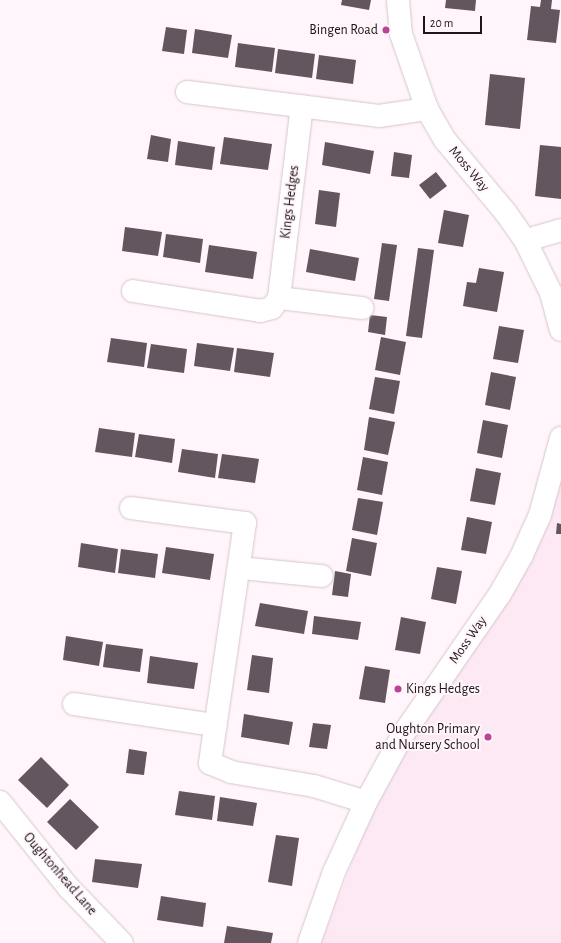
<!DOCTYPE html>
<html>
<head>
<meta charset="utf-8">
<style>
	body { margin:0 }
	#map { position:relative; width:561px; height:943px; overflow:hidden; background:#fff5fa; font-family:"Alegreya Sans",sans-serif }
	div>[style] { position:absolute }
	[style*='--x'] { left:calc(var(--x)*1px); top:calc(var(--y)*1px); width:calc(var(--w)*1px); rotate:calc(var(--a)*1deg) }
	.built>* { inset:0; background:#fce9f4 }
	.building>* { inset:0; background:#63565e }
	.roads { filter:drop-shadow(0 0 1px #d5c5ce) drop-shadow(0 0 1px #d5c5ce) }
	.minor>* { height:22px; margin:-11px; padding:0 11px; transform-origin:11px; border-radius:11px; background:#fff }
	.dots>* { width:11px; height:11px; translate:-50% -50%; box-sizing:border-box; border:2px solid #fff5fa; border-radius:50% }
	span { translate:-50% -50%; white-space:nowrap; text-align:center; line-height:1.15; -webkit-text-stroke:4px #fff5fa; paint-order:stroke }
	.poi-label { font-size:14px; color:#1b1619 }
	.right { translate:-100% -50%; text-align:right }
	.left { translate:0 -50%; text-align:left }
	.street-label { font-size:14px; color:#1b1619 }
	.scale { position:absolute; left:423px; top:16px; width:59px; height:18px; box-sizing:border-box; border:2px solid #1b1619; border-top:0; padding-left:5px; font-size:12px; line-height:14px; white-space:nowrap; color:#1b1619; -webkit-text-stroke:3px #fff5fa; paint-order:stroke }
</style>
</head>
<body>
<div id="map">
	<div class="built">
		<i style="clip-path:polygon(561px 476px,561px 943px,321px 943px,367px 825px,389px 781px)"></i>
	</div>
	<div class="building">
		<i style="clip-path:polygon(342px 0,371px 0,369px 10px,341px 5px)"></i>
		<i style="clip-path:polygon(446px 0,476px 0,475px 11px,445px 8px)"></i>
		<i style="clip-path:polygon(541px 0,552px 0,551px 9px,560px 10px,556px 43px,527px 40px,531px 6px,540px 7px)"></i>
		<i style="clip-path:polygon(166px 27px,187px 30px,184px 54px,162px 51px)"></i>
		<i style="clip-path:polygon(195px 29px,232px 35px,228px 58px,192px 53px)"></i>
		<i style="clip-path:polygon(238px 43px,275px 48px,272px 72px,235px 67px)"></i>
		<i style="clip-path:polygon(278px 49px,315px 54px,312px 78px,275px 73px)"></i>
		<i style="clip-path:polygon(319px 55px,356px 60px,353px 84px,316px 79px)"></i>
		<i style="clip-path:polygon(490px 74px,525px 78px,520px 129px,485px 125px)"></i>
		<i style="clip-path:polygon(151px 135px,171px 139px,168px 162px,147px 159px)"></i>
		<i style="clip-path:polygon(224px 137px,272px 144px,268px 170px,220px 164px)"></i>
		<i style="clip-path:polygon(178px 141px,215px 147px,212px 170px,175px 165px)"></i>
		<i style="clip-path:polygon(325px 142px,374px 151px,370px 174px,322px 165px)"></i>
		<i style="clip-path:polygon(540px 145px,561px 147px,561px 199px,535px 196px)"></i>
		<i style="clip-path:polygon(394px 152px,412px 155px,409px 178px,391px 176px)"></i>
		<i style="clip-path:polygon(436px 172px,447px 186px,430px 199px,419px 185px)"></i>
		<i style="clip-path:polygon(319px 190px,340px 193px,336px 227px,315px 224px)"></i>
		<i style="clip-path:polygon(444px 210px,469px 215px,463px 247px,438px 243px)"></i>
		<i style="clip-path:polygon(125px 227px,162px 232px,158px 256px,122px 251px)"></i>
		<i style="clip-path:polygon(166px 234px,203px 239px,200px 263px,163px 257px)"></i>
		<i style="clip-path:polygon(382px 243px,397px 245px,389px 301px,374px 299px)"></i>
		<i style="clip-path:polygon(209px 245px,257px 252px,253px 279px,205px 272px)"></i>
		<i style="clip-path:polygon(418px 248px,434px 250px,422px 338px,406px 336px)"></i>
		<i style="clip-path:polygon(310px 249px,359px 258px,355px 281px,306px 272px)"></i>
		<i style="clip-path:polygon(479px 268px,504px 272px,497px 312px,463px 306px,467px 282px,476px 283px)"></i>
		<i style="clip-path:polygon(370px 315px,387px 317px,385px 335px,368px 332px)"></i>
		<i style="clip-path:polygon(499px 326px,524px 330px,518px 363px,493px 359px)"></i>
		<i style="clip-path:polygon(381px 337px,406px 342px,400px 375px,375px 370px)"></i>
		<i style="clip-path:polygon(111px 338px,147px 343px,144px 367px,107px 362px)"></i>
		<i style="clip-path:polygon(197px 343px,234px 348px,230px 371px,194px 366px)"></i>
		<i style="clip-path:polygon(151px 344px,187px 349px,184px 373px,147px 368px)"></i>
		<i style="clip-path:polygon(237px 348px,274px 353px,270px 377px,234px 372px)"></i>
		<i style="clip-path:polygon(491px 372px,516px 377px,510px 410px,485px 405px)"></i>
		<i style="clip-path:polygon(375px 377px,400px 381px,394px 414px,369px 409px)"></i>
		<i style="clip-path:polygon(369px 417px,395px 422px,388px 455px,364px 450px)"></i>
		<i style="clip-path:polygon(483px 420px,508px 425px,502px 458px,477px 453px)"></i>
		<i style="clip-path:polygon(99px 428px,135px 433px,132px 457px,95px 452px)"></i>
		<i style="clip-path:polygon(139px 434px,175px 439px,172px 463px,135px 457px)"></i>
		<i style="clip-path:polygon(182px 449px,218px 454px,215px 478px,178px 472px)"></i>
		<i style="clip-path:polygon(222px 454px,259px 459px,255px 483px,218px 478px)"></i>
		<i style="clip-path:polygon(363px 457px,388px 462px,382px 495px,357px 490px)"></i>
		<i style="clip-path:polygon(476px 468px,501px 473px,495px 505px,470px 501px)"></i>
		<i style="clip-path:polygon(358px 498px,383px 502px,377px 535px,352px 530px)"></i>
		<i style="clip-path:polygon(467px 517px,492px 522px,486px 554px,461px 550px)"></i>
		<i style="clip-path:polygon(557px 523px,561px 524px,561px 534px,556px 534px)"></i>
		<i style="clip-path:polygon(352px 538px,377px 543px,371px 576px,346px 571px)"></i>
		<i style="clip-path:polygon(81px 543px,118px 549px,115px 573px,78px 567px)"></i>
		<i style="clip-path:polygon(166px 547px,214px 554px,210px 580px,162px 573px)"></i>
		<i style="clip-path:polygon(121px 549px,158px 554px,155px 578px,118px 573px)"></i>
		<i style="clip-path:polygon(437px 567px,462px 571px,456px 604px,431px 599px)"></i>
		<i style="clip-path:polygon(335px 571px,351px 574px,348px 597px,332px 595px)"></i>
		<i style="clip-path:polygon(260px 603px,308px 611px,304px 634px,255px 626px)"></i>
		<i style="clip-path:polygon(314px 616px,361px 622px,358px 640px,312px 634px)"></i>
		<i style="clip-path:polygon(401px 617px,426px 622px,420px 654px,395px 650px)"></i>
		<i style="clip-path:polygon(66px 636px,103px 642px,99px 666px,63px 660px)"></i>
		<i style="clip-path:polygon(106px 644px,143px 649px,140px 672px,103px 667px)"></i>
		<i style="clip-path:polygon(252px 655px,273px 658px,269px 693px,247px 690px)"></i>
		<i style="clip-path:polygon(150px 656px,198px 663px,194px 689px,147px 683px)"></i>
		<i style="clip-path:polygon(365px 666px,390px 670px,385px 703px,359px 699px)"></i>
		<i style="clip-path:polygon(244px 714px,293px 722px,289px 745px,241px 737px)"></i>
		<i style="clip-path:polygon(313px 723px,331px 725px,327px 749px,309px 747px)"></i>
		<i style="clip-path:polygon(129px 749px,147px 752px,144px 775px,126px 773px)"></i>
		<i style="clip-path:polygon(41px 757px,69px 785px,47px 808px,18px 780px)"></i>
		<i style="clip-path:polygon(179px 791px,215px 796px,212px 820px,175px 815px)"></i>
		<i style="clip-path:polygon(220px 797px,257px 803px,253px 826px,217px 821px)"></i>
		<i style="clip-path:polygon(70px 799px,99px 827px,76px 850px,47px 822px)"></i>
		<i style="clip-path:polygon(276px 835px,299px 838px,292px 886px,268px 882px)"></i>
		<i style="clip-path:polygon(95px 859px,142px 864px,138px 888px,92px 882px)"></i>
		<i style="clip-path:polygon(161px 896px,206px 903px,203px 927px,157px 920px)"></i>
		<i style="clip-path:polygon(227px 926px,273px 933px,271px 943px,224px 943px)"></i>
	</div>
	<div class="roads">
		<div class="minor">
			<i style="--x:398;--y:0;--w:34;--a:85"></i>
			<i style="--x:401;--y:34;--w:79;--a:70.9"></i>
			<i style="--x:427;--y:109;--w:36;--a:60"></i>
			<i style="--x:445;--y:140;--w:95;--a:50.1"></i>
			<i style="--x:506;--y:213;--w:35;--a:55"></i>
			<i style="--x:526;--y:242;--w:57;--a:63.9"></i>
			<i style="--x:551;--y:293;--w:38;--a:75"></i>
			<i style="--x:187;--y:92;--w:193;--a:7.1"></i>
			<i style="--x:379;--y:116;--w:49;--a:-8.3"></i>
			<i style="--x:526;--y:242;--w:12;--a:-24"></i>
			<i style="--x:537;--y:237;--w:25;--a:-16"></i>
			<i style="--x:133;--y:291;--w:129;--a:8.9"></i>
			<i style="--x:260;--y:311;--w:12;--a:-14"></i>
			<i style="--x:272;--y:308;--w:12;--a:-55"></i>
			<i style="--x:279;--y:298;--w:193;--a:-83.2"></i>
			<i style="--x:279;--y:298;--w:84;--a:6.9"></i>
			<i style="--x:131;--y:508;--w:115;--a:7.5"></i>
			<i style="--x:245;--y:523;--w:243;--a:98.3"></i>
			<i style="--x:210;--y:763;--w:23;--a:23"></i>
			<i style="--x:231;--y:772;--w:84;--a:9.6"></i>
			<i style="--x:314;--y:786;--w:54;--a:17.1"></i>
			<i style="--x:240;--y:568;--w:82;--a:5.6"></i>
			<i style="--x:74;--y:704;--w:143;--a:8.5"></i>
			<i style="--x:0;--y:802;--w:110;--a:51.3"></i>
			<i style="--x:69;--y:888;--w:76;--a:46.1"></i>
			<i style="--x:309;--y:943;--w:75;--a:-70.6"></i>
			<i style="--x:334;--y:872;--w:77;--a:-65.4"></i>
			<i style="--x:366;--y:802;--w:75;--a:-61.4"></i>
			<i style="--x:402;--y:736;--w:173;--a:-55.4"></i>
			<i style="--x:500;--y:594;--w:45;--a:-60.6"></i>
			<i style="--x:522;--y:555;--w:44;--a:-65.8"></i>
			<i style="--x:540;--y:515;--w:80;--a:-74.7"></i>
		</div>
	</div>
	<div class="dots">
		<i style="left:386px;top:30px;background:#bb4296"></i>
		<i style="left:398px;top:689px;background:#bb4296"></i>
		<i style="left:488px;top:737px;background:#bb4296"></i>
	</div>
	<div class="poi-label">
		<span class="right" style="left:378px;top:30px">Bingen Road</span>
		<span class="left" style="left:406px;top:689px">Kings Hedges</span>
		<span class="right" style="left:480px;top:737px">Oughton Primary<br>and Nursery School</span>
	</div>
	<div class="street-label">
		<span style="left:469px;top:169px;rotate:50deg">Moss Way</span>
		<span style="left:290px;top:202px;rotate:-83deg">Kings Hedges</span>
		<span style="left:468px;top:640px;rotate:-55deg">Moss Way</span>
		<span style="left:60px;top:874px;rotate:49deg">Oughtonhead Lane</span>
	</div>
	<div class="scale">20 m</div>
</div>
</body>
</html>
